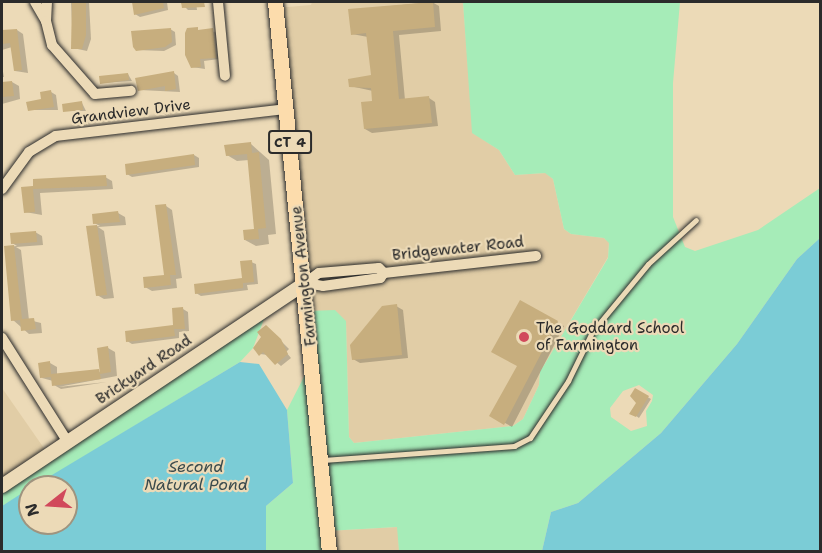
<!DOCTYPE html>
<html>
<head>
<meta charset="utf-8">
<style>
	body { margin:0 }
	#map { position:relative; width:822px; height:553px; overflow:hidden; background:#ecdab7; font-family:"Shantell Sans",sans-serif }
	div>[style] { position:absolute }
	[style*='--x'] { left:calc(var(--x)*1px); top:calc(var(--y)*1px); width:calc(var(--w)*1px); rotate:calc(var(--a)*1deg) }
	.built>* { inset:0; background:#e1cda6 }
	.green>* { inset:0; background:#a6ecb8 }
	.water>* { inset:0; background:#7bccd6 }
	.shadow>* { inset:0; background:#0003 }
	.building>* { inset:0; background:#c7ae7e }
	.roads { filter:drop-shadow(0 0 2px #2b2b2b) drop-shadow(0 0 2px #2b2b2b) }
	.lane>* { height:5px; margin:-2.5px; padding:0 2.5px; transform-origin:2.5px; border-radius:2.5px; background:#ecdab7 }
	.street>* { height:10px; margin:-5px; padding:0 5px; transform-origin:5px; border-radius:5px; background:#ecdab7 }
	.secondary>* { height:14px; margin:-7px; padding:0 7px; transform-origin:7px; border-radius:7px; background:#ecdab7 }
	.primary>* { height:15px; margin:-7.5px; padding:0 7.5px; transform-origin:7.5px; border-radius:7.5px; background:#fcdcac }
	.dots>* { width:16px; height:16px; translate:-50% -50%; box-sizing:border-box; border:3px solid #ecdab7; border-radius:50% }
	span { translate:-50% -50%; white-space:nowrap; text-align:center; line-height:1.15; -webkit-text-stroke:4.5px #ecdab7; paint-order:stroke }
	.shield-label span { padding:2px 4px; background:#ecdab7; border:2px solid; border-radius:4px; -webkit-text-stroke-width:0 }
	.shield-label { font-size:14px; color:#2b2b2b; font-weight:700 }
	.street-label { font-size:15px; color:#2b2b2b }
	.poi-label { font-size:15px; color:#2b2b2b }
	.left { translate:0 -50%; text-align:left }
	.water-label { font-size:16px; color:#3b4b4d; font-style:italic }
	.frame { position:absolute; inset:0; border:3px solid #2b2b2b; pointer-events:none }
	.north { position:absolute; left:18px; top:475px; width:60px; height:60px; box-sizing:border-box; background:#ecdab7; border:2px solid #9f947f; border-radius:50%; rotate:253deg; font-size:16px; font-weight:700; line-height:24px; text-align:center; color:#2b2b2b }
	.north::after { content:''; display:block; margin:auto; width:21px; height:27px; background:#d1495b; clip-path:polygon(50% 0,100% 100%,50% 72%,0 100%) }
</style>
</head>
<body>
<div id="map">
	<div class="built">
		<i style="clip-path:polygon(312px 2px,463px 2px,473px 133px,499px 150px,515px 175px,546px 173px,553px 179px,564px 229px,571px 234px,604px 238px,609px 242px,608px 257px,540px 372px,539px 385px,523px 419px,513px 426px,354px 443px,349px 437px,346px 321px,308px 311px,276px 8px,311px 5px)"></i>
		<i style="clip-path:polygon(2px 388px,48px 454px,2px 486px)"></i>
		<i style="clip-path:polygon(398px 527px,399px 551px,329px 551px,327px 531px)"></i>
	</div>
	<div class="green">
		<i style="clip-path:polygon(evenodd,463px 2px,680px 2px,673px 83px,673px 217px,685px 247px,695px 251px,758px 230px,820px 188px,820px 238px,797px 259px,737px 344px,661px 433px,578px 503px,551px 512px,542px 551px,399px 551px,397px 527px,327px 531px,329px 551px,266px 551px,266px 506px,293px 483px,287px 410px,312px 361px,308px 311px,335px 310px,346px 321px,349px 437px,354px 443px,513px 426px,523px 419px,539px 385px,540px 372px,608px 258px,609px 243px,604px 238px,571px 234px,564px 229px,553px 179px,545px 173px,515px 175px,499px 150px,472px 133px,463px 2px,639px 385px,653px 395px,652px 401px,646px 411px,647px 426px,631px 431px,611px 417px,610px 408px,623px 391px,639px 385px)"></i>
		<i style="clip-path:polygon(269px 306px,253px 348px,240px 362px,2px 506px,2px 486px)"></i>
	</div>
	<div class="water">
		<i style="clip-path:polygon(820px 238px,820px 551px,542px 551px,551px 512px,578px 503px,661px 433px,737px 344px,797px 259px)"></i>
		<i style="clip-path:polygon(240px 362px,259px 364px,287px 410px,293px 483px,266px 506px,266px 551px,2px 551px,2px 506px,30px 488px,30px 523px,66px 523px,66px 487px,32px 487px)"></i>
	</div>
	<div class="shadow">
		<i style="clip-path:polygon(71px 2px,89px 2px,91px 39px,87px 51px,73px 48px)"></i>
		<i style="clip-path:polygon(134px 2px,167px 2px,168px 10px,140px 17px,135px 14px)"></i>
		<i style="clip-path:polygon(180px 2px,196px 2px,197px 10px,188px 10px)"></i>
		<i style="clip-path:polygon(432px 2px,439px 6px,441px 31px,399px 35px,405px 100px,429px 98px,435px 102px,438px 126px,372px 133px,365px 129px,374px 103px,373px 91px,350px 86px,372px 76px,368px 37px,352px 34px,350px 10px)"></i>
		<i style="clip-path:polygon(170px 29px,175px 32px,176px 45px,164px 51px,137px 50px)"></i>
		<i style="clip-path:polygon(188px 29px,217px 32px,219px 59px,204px 61px,205px 69px,192px 67px)"></i>
		<i style="clip-path:polygon(17px 30px,23px 34px,28px 73px,15px 71px,12px 47px,2px 50px,2px 33px)"></i>
		<i style="clip-path:polygon(2px 66px,4px 77px,2px 77px)"></i>
		<i style="clip-path:polygon(174px 73px,178px 76px,180px 92px,140px 90px)"></i>
		<i style="clip-path:polygon(128px 74px,132px 81px,101px 83px)"></i>
		<i style="clip-path:polygon(12px 82px,19px 86px,20px 99px,2px 104px,2px 86px)"></i>
		<i style="clip-path:polygon(51px 92px,56px 95px,58px 110px,29px 110px)"></i>
		<i style="clip-path:polygon(82px 103px,86px 111px,64px 111px)"></i>
		<i style="clip-path:polygon(251px 144px,269px 160px,276px 234px,268px 235px,269px 244px,256px 246px,245px 240px,256px 230px,249px 160px,237px 161px,227px 155px,226px 146px)"></i>
		<i style="clip-path:polygon(194px 155px,199px 158px,199px 167px,132px 177px,127px 174px)"></i>
		<i style="clip-path:polygon(105px 177px,112px 181px,113px 189px,40px 193px,42px 215px,25px 212px,23px 188px)"></i>
		<i style="clip-path:polygon(166px 206px,172px 210px,182px 278px,176px 279px,177px 288px,152px 291px,145px 287px,166px 276px)"></i>
		<i style="clip-path:polygon(118px 213px,125px 217px,126px 225px,98px 227px,104px 231px,114px 298px,104px 299px,97px 295px,88px 227px,100px 226px,94px 223px)"></i>
		<i style="clip-path:polygon(35px 232px,42px 236px,43px 245px,16px 247px,21px 250px,29px 320px,41px 323px,42px 333px,29px 334px,13px 320px,6px 247px,17px 246px,12px 243px)"></i>
		<i style="clip-path:polygon(251px 262px,256px 264px,258px 284px,247px 285px,248px 290px,201px 296px,196px 293px,243px 279px)"></i>
		<i style="clip-path:polygon(520px 302px,564px 326px,512px 427px,491px 415px,519px 366px)"></i>
		<i style="clip-path:polygon(396px 306px,403px 310px,408px 358px,360px 363px,353px 359px)"></i>
		<i style="clip-path:polygon(183px 309px,188px 312px,189px 331px,179px 332px,179px 338px,132px 344px,127px 341px,175px 326px)"></i>
		<i style="clip-path:polygon(266px 326px,289px 349px,286px 352px,291px 358px,281px 366px,268px 355px,260px 354px)"></i>
		<i style="clip-path:polygon(108px 348px,115px 352px,117px 376px,58px 387px,107px 382px,61px 389px,54px 385px,53px 381px,42px 378px,50px 363px,57px 367px,57px 375px,101px 372px)"></i>
		<i style="clip-path:polygon(635px 390px,651px 399px,639px 418px,632px 413px,638px 403px)"></i>
	</div>
	<div class="building">
		<i style="clip-path:polygon(72px 2px,86px 2px,86px 35px,82px 49px,71px 49px)"></i>
		<i style="clip-path:polygon(132px 2px,163px 2px,164px 8px,134px 15px)"></i>
		<i style="clip-path:polygon(181px 2px,204px 2px,205px 7px,182px 8px)"></i>
		<i style="clip-path:polygon(433px 2px,435px 27px,393px 31px,399px 99px,429px 96px,432px 123px,364px 129px,361px 102px,372px 101px,371px 88px,349px 87px,348px 79px,371px 75px,366px 33px,351px 35px,348px 9px)"></i>
		<i style="clip-path:polygon(198px 27px,198px 30px,213px 28px,216px 58px,200px 59px,201px 67px,191px 68px,185px 55px,185px 33px,187px 28px)"></i>
		<i style="clip-path:polygon(171px 28px,172px 42px,165px 47px,136px 51px,133px 47px,131px 31px)"></i>
		<i style="clip-path:polygon(17px 29px,22px 70px,14px 71px,10px 43px,2px 44px,2px 30px)"></i>
		<i style="clip-path:polygon(174px 71px,176px 89px,165px 91px,165px 86px,138px 91px,135px 78px)"></i>
		<i style="clip-path:polygon(128px 73px,129px 80px,100px 84px,99px 76px)"></i>
		<i style="clip-path:polygon(12px 81px,14px 96px,2px 97px,2px 82px)"></i>
		<i style="clip-path:polygon(51px 90px,54px 107px,28px 111px,26px 102px,41px 99px,40px 92px)"></i>
		<i style="clip-path:polygon(82px 101px,83px 110px,63px 112px,62px 104px)"></i>
		<i style="clip-path:polygon(251px 142px,252px 153px,259px 152px,266px 228px,258px 229px,259px 239px,244px 240px,243px 230px,254px 229px,247px 154px,226px 156px,224px 145px)"></i>
		<i style="clip-path:polygon(194px 154px,195px 165px,126px 175px,125px 164px)"></i>
		<i style="clip-path:polygon(106px 175px,107px 186px,33px 189px,35px 212px,24px 213px,21px 187px,33px 186px,33px 179px)"></i>
		<i style="clip-path:polygon(166px 204px,176px 275px,170px 275px,171px 285px,144px 288px,143px 277px,164px 275px,155px 205px)"></i>
		<i style="clip-path:polygon(118px 211px,120px 222px,93px 224px,92px 214px)"></i>
		<i style="clip-path:polygon(97px 225px,107px 295px,96px 296px,86px 226px)"></i>
		<i style="clip-path:polygon(36px 231px,37px 242px,11px 244px,10px 233px)"></i>
		<i style="clip-path:polygon(14px 245px,22px 319px,34px 318px,36px 329px,21px 331px,20px 320px,11px 321px,4px 246px)"></i>
		<i style="clip-path:polygon(252px 260px,254px 282px,243px 283px,243px 288px,195px 294px,194px 284px,242px 278px,240px 261px)"></i>
		<i style="clip-path:polygon(520px 300px,558px 321px,504px 425px,489px 416px,517px 366px,491px 352px)"></i>
		<i style="clip-path:polygon(397px 304px,402px 355px,352px 360px,350px 345px,382px 306px)"></i>
		<i style="clip-path:polygon(183px 307px,185px 329px,174px 329px,175px 336px,126px 342px,125px 331px,173px 325px,172px 308px)"></i>
		<i style="clip-path:polygon(266px 325px,281px 339px,288px 354px,275px 365px,263px 352px,259px 356px,253px 348px,261px 337px,257px 332px)"></i>
		<i style="clip-path:polygon(108px 346px,111px 372px,100px 374px,97px 348px)"></i>
		<i style="clip-path:polygon(50px 361px,51px 374px,99px 369px,101px 379px,52px 386px,51px 377px,40px 378px,38px 363px)"></i>
		<i style="clip-path:polygon(635px 388px,649px 396px,636px 417px,629px 414px,636px 403px,630px 396px)"></i>
	</div>
	<div class="roads">
		<div class="lane">
			<i style="--x:323;--y:460;--w:192;--a:-4.2"></i>
			<i style="--x:514;--y:446;--w:18;--a:-27"></i>
			<i style="--x:530;--y:438;--w:69;--a:-56.3"></i>
			<i style="--x:568;--y:381;--w:55;--a:-63.9"></i>
			<i style="--x:592;--y:332;--w:88;--a:-50.5"></i>
			<i style="--x:648;--y:264;--w:65;--a:-42.5"></i>
		</div>
		<div class="street">
			<i style="--x:35;--y:2;--w:22;--a:60"></i>
			<i style="--x:47;--y:2;--w:19;--a:93"></i>
			<i style="--x:46;--y:21;--w:25;--a:76"></i>
			<i style="--x:52;--y:45;--w:65;--a:48.7"></i>
			<i style="--x:95;--y:94;--w:36;--a:-5"></i>
			<i style="--x:218;--y:2;--w:74;--a:84.6"></i>
			<i style="--x:2;--y:189;--w:46;--a:-53.9"></i>
			<i style="--x:29;--y:152;--w:31;--a:-31"></i>
			<i style="--x:56;--y:136;--w:232;--a:-6.7"></i>
			<i style="--x:305;--y:283;--w:18;--a:9"></i>
			<i style="--x:323;--y:286;--w:58;--a:-8"></i>
			<i style="--x:380;--y:278;--w:6;--a:-51"></i>
			<i style="--x:384;--y:273;--w:153;--a:-6.4"></i>
			<i style="--x:305;--y:283;--w:17;--a:-36"></i>
			<i style="--x:319;--y:273;--w:60;--a:-4.8"></i>
			<i style="--x:379;--y:268;--w:7;--a:45"></i>
			<i style="--x:2;--y:338;--w:122;--a:57.7"></i>
		</div>
		<div class="secondary">
			<i style="--x:2;--y:486;--w:365;--a:-33.8"></i>
		</div>
		<div class="primary">
			<i style="--x:275;--y:2;--w:553;--a:84.39"></i>
		</div>
	</div>
	<div class="dots">
		<i style="left:524px;top:337px;background:#d1495b"></i>
	</div>
	<div class="shield-label">
		<span style="left:290px;top:142px">CT 4</span>
	</div>
	<div class="street-label">
		<span style="left:131px;top:112px;rotate:-7deg">Grandview Drive</span>
		<span style="left:458px;top:249px;rotate:-6deg">Bridgewater Road</span>
		<span style="left:304px;top:276px;rotate:-96deg">Farmington Avenue</span>
		<span style="left:144px;top:370px;rotate:-34deg">Brickyard Road</span>
	</div>
	<div class="poi-label">
		<span class="left" style="left:536px;top:337px">The Goddard School<br>of Farmington</span>
	</div>
	<div class="water-label">
		<span style="left:196px;top:476px">Second<br>Natural Pond</span>
	</div>
	<div class="frame"></div>
	<div class="north">N</div>
</div>
</body>
</html>
